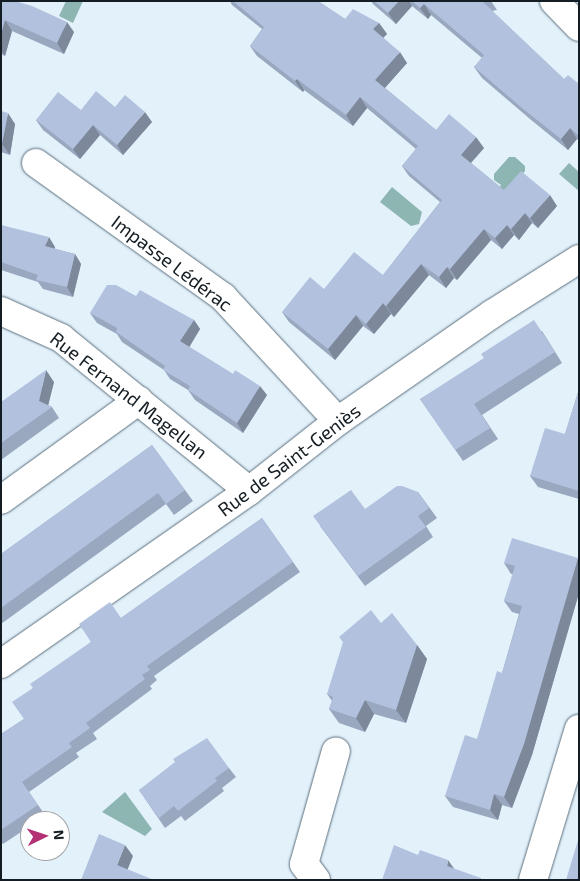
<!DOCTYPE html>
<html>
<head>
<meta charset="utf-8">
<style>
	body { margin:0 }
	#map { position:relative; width:580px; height:881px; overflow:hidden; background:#e3f1fb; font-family:"Exo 2",sans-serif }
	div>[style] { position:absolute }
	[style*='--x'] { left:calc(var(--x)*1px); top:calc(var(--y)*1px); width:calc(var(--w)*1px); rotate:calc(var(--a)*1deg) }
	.water>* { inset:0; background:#8db6b3 }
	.roads { filter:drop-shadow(0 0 1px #5a6f7d) drop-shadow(0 0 1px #5a6f7d) }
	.minor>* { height:28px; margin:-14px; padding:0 14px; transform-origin:14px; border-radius:14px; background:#fff }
	.wall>* { inset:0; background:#99a7bf }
	.shaded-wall>* { inset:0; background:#7d889b }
	.building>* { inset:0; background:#b2c2de }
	span { translate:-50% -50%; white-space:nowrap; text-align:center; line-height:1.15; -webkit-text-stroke:4.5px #fff; paint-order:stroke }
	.street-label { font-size:19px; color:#141d23 }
	.frame { position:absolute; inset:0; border:2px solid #141d23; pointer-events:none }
	.north { position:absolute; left:20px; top:811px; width:50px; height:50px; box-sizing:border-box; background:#fff; border:1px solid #a1a5a7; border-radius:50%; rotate:86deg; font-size:14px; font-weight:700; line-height:20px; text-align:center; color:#141d23 }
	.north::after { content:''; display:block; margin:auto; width:18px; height:22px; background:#b53176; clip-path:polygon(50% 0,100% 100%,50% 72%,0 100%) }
</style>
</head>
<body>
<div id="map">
	<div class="water">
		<i style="clip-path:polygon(66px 1px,83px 1px,73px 23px,59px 16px)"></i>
		<i style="clip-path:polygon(509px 157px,515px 157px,525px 166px,525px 171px,506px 194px,499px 188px,501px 185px,494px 180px,494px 174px)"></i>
		<i style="clip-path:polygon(569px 163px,579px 172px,579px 191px,559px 174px)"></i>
		<i style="clip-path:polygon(392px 187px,422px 212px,419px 224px,411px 226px,380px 202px)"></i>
		<i style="clip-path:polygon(125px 792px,152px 829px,145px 836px,102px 812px)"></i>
	</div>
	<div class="roads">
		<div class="minor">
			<i style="--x:554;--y:1;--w:36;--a:46"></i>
			<i style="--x:36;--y:163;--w:230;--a:35.6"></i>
			<i style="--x:223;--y:297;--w:169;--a:47.2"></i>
			<i style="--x:1;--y:311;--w:66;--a:24.2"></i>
			<i style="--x:61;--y:338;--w:242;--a:39.1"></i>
			<i style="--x:1;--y:500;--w:170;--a:-35.9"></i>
			<i style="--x:1;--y:664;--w:302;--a:-34.9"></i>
			<i style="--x:249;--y:491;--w:113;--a:-38.2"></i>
			<i style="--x:338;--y:421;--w:188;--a:-34.8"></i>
			<i style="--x:492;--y:314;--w:103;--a:-32.3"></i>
			<i style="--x:316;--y:880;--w:20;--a:-127"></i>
			<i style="--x:304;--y:864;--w:117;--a:-74.2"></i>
			<i style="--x:533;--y:880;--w:158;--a:-73.1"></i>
		</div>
	</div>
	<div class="wall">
		<i style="clip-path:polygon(1px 1px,74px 32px,64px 54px,12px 31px,5px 56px,1px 54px)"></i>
		<i style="clip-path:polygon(230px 1px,318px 1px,345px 19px,379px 23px,387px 34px,383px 38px,407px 63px,385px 88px,436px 130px,484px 148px,471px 163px,504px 190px,557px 206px,538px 228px,532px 223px,519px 240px,514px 235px,502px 249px,491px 240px,457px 280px,454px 278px,446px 288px,429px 275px,394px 317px,391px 314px,374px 334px,363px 326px,335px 360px,289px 322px,282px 312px,324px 289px,383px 275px,440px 202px,409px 176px,402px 166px,416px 149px,367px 108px,353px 126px,304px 90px,303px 92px,257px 56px,250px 46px,262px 29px,232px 5px)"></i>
		<i style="clip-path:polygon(371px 1px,491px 1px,497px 10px,492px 11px,564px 79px,579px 84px,579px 140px,577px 139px,568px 150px,530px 119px,482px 78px,474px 67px,482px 58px,431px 15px,428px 19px,412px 6px,396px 24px,373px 4px)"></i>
		<i style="clip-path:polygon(115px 107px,152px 122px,123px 155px,100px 135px,80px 159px,43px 130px,36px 120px,81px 110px)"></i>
		<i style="clip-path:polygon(1px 111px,15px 124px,10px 155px,1px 152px)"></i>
		<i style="clip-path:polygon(1px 225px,55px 247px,55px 249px,75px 254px,81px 264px,73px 297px,43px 289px,38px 282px,1px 270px)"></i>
		<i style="clip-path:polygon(136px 296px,194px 320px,200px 329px,189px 347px,267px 395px,243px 433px,195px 400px,188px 390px,170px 379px,164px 370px,122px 342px,117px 334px,97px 323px,90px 313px)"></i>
		<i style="clip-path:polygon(542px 331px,562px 363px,482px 415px,498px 439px,463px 461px,420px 399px)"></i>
		<i style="clip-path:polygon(54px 382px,48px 405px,52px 407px,59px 418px,1px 460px,1px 402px)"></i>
		<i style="clip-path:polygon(579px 389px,579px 499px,538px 487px,530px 476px,565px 434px)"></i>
		<i style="clip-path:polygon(152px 445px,193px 501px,174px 515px,166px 504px,1px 624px,1px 554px)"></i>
		<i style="clip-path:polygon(418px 492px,437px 518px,426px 526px,433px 537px,365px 586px,320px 526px)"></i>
		<i style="clip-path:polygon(262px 518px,300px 572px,154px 676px,157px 680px,150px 686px,152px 689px,93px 733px,97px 739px,76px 753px,79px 757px,29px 792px,45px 815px,37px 821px,30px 821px,30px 826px,3px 844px,1px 841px,1px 734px,24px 719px,33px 688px,121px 618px)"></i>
		<i style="clip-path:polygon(578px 558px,579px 593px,532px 755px,512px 808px,502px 805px,498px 820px,453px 807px,445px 796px,477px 739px,502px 673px,519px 614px,512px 612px,504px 601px,513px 574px,511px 574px,504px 563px)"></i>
		<i style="clip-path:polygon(381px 623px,417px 645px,427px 659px,406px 723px,374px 714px,365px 732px,339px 723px,329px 709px,332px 701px,327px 694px)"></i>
		<i style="clip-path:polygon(229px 768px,236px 777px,222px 788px,224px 791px,185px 821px,181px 816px,165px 828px,139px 790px)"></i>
	</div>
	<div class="shaded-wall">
		<i style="clip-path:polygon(399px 1px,409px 1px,412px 6px,396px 24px,388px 13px)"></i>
		<i style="clip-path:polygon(424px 4px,431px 15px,428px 19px,420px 8px)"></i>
		<i style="clip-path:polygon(5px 20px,12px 31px,5px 56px,1px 50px,1px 34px)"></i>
		<i style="clip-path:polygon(67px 22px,74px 32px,64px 54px,57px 43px)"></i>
		<i style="clip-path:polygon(379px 23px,387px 34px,381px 40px,373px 29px)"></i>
		<i style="clip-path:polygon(400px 52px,407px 63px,382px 91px,375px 80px)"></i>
		<i style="clip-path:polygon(297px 79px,304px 90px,303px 92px,295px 81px)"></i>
		<i style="clip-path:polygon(360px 97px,367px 108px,353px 126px,346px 115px)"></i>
		<i style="clip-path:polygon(145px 112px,152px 122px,123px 155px,117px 145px)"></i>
		<i style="clip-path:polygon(8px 113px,15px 124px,10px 155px,2px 144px)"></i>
		<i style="clip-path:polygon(93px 125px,100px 135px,80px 159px,73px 149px)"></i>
		<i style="clip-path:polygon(570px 128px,577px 139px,568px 150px,561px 139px)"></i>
		<i style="clip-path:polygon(476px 137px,484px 148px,469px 165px,461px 155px)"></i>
		<i style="clip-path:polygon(550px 195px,557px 206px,538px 228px,530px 218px)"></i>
		<i style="clip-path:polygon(525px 213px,532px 223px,519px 240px,511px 229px)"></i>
		<i style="clip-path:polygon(507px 225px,514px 235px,502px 249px,495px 238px)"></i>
		<i style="clip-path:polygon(484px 229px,491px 240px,457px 280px,450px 269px)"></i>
		<i style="clip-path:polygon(49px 237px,55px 247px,52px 256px,45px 246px)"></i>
		<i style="clip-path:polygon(75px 254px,81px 264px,73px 297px,67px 287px)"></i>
		<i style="clip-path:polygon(421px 264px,429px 275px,394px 317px,386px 306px)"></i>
		<i style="clip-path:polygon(447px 267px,454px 278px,446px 288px,439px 277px)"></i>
		<i style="clip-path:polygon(383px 303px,391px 314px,374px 334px,366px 324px)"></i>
		<i style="clip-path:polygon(356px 315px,363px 326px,335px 360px,328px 349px)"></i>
		<i style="clip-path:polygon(194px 320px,200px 329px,187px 351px,180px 341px)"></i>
		<i style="clip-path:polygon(46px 370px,54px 382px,47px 410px,39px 401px)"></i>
		<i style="clip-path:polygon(260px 386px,267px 395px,243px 433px,237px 423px)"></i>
		<i style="clip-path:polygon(578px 558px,579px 593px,532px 755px,512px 808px,504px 797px)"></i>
		<i style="clip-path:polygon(417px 645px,427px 659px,406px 723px,396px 710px)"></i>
		<i style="clip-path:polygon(365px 700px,374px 714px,365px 732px,356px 718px)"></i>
		<i style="clip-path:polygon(494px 794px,502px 805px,498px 820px,490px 810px)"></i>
		<i style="clip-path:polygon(125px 845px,133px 856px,125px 876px,117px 865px)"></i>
		<i style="clip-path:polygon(448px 860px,455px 870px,447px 866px)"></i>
	</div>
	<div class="building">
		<i style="clip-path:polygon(1px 1px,15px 1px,32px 6px,67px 22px,57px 43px,5px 20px,1px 34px)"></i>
		<i style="clip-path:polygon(233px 1px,318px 1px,345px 19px,353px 9px,379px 23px,373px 29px,400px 52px,375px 80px,436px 130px,449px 114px,476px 137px,461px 155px,504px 190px,521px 171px,550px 195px,530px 218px,525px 213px,511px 229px,507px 225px,495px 238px,484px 229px,450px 269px,447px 267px,439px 277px,421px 264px,386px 306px,383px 303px,366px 324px,356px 315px,328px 349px,282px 312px,310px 277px,324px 289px,354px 252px,383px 275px,442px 200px,402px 166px,418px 146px,360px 97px,346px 115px,297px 79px,295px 81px,250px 46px,264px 27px)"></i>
		<i style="clip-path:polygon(374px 1px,399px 1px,388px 13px)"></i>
		<i style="clip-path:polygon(412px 1px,482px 1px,564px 79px,568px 75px,579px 84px,579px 136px,570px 128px,561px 139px,522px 108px,474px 67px,484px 55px,424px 4px,420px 8px)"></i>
		<i style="clip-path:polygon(96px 91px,115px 107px,125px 95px,145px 112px,117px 145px,93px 125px,73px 149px,36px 120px,58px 92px,81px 110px)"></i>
		<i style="clip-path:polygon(1px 111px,8px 113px,2px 144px,1px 144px)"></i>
		<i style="clip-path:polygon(1px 225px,49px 237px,45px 246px,75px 254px,67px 287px,36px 280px,38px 275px,1px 262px)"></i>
		<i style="clip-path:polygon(107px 285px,116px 285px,136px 296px,140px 290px,194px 320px,180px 341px,233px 374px,235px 370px,260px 386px,237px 423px,188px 390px,190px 386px,163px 370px,165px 366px,116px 332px,117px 328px,90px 313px)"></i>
		<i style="clip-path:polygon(534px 320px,555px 352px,474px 404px,490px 428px,455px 450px,420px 399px,484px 358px,481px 354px)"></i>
		<i style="clip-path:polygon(46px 370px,39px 401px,52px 407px,1px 443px,1px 402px)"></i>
		<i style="clip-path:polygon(579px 389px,579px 491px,530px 476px,545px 428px,565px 434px)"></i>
		<i style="clip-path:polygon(152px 445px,185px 490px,166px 504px,158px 493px,1px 608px,1px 554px)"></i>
		<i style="clip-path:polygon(397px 486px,402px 486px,418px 492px,429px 508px,418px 516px,426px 527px,358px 576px,313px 516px,351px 490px,365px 509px)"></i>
		<i style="clip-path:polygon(262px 518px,293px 562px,147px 666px,150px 670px,142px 675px,145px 679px,86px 723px,90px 728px,69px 743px,72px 747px,22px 782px,38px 805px,1px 830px,1px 734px,24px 719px,12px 702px,33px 688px,30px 684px,91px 642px,79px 624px,110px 602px,121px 618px)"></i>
		<i style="clip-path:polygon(512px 538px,578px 558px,524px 744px,504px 797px,494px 794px,490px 810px,445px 796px,465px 735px,477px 739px,497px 671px,502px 673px,522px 606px,504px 601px,515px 566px,504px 563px)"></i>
		<i style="clip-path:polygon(371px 610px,381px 623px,392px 613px,417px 645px,396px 710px,365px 700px,356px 718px,329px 709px,333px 697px,327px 694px,343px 642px,339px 637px)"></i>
		<i style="clip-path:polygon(207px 738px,229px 768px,215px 778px,217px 781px,178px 811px,174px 806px,159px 818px,139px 790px,175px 762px,173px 759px)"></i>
		<i style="clip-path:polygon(99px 834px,125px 845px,117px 865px,154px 880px,81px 880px)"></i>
		<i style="clip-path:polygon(579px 837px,579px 880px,566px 880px)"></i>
		<i style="clip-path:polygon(394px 845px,418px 855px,420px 850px,448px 860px,447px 866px,481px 878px,481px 880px,382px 880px)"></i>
	</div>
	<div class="street-label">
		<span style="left:172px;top:263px;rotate:37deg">Impasse Lédérac</span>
		<span style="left:129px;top:395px;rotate:38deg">Rue Fernand Magellan</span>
		<span style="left:289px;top:460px;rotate:-37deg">Rue de Saint-Geniès</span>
	</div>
	<div class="frame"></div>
	<div class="north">N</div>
</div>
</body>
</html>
